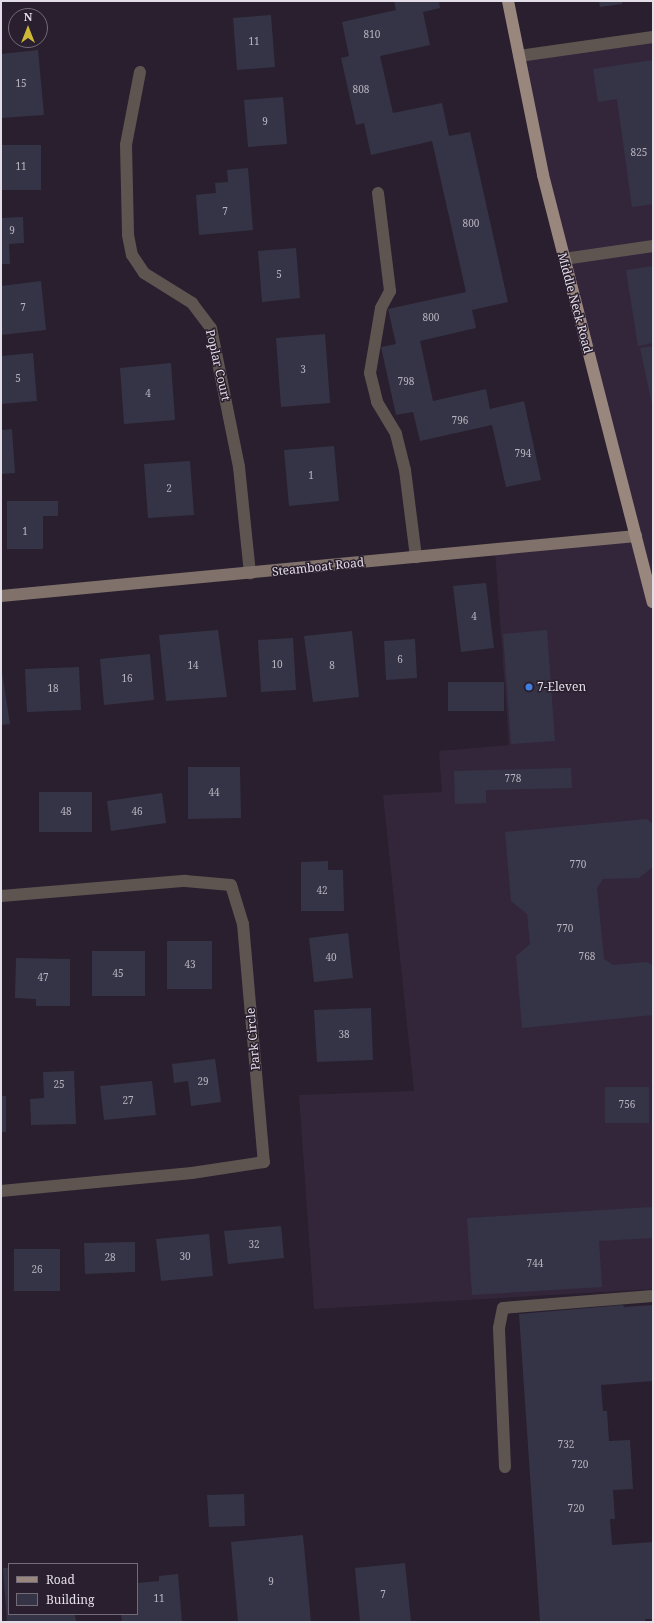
<!DOCTYPE html>
<html>
<head>
<meta charset="utf-8">
<style>
	body { margin:0 }
	#map { position:relative; width:654px; height:1623px; overflow:hidden; background:#291f2e; font-family:"Noto Serif",serif }
	div>[style] { position:absolute }
	[style*='--x'] { left:calc(var(--x)*1px); top:calc(var(--y)*1px); width:calc(var(--w)*1px); rotate:calc(var(--a)*1deg) }
	.built>* { inset:0; background:#33263b }
	.building>* { inset:0; background:#353446 }
	.lane>* { height:12px; margin:-6px; padding:0 6px; transform-origin:6px; border-radius:6px; background:#5e5551 }
	.street>* { height:12px; margin:-6px; padding:0 6px; transform-origin:6px; border-radius:6px; background:#5e5551 }
	.secondary>* { height:12px; margin:-6px; padding:0 6px; transform-origin:6px; border-radius:6px; background:#80716b }
	.primary>* { height:12px; margin:-6px; padding:0 6px; transform-origin:6px; border-radius:6px; background:#99877e }
	.dots>* { width:11px; height:11px; translate:-50% -50%; box-sizing:border-box; border:2px solid #291f2e; border-radius:50% }
	span { translate:-50% -50%; white-space:nowrap; text-align:center; line-height:1.15; -webkit-text-stroke:3px #291f2e; paint-order:stroke }
	.number-label { font-size:10px; color:#b8b3bf }
	.number-label span { -webkit-text-stroke-width:0 }
	.street-label { font-size:12px; color:#e3dde7 }
	.poi-label { font-size:12px; color:#e3dde7 }
	.left { translate:0 -50%; text-align:left }
	.frame { position:absolute; inset:0; border:2px solid #e3dde7; pointer-events:none }
	.legend { position:absolute; left:8px; top:1563px; width:130px; height:52px; box-sizing:border-box; background:#291f2e; border:1px solid #736b78; margin:0; padding:5px 7px; list-style:none; font-size:12px; color:#e3dde7 }
	.legend li { display:flex; align-items:center; gap:8px; height:20px }
	.legend b { width:20px; border:1px solid #736b78 }
	.north { position:absolute; left:8px; top:8px; width:40px; height:40px; box-sizing:border-box; background:#291f2e; border:1px solid #736b78; border-radius:50%; rotate:0deg; font-size:11px; font-weight:700; line-height:16px; text-align:center; color:#e3dde7 }
	.north::after { content:''; display:block; margin:auto; width:14px; height:18px; background:#cfb837; clip-path:polygon(50% 0,100% 100%,50% 72%,0 100%) }
</style>
</head>
<body>
<div id="map">
	<div class="built">
		<i style="clip-path:polygon(653px 37px,653px 575px,646px 576px,653px 602px,653px 1289px,314px 1309px,299px 1095px,414px 1091px,383px 795px,442px 792px,439px 751px,509px 745px,495px 550px,636px 536px,519px 56px)"></i>
	</div>
	<div class="building">
		<i style="clip-path:polygon(394px 1px,439px 1px,440px 8px,423px 12px,430px 45px,380px 56px,393px 113px,442px 103px,449px 136px,470px 132px,508px 302px,472px 310px,476px 328px,420px 341px,433px 401px,486px 389px,490px 409px,524px 401px,541px 480px,506px 487px,492px 425px,420px 441px,413px 412px,396px 415px,381px 347px,396px 344px,388px 309px,466px 292px,432px 141px,371px 155px,364px 123px,356px 125px,341px 58px,349px 56px,342px 22px,396px 10px)"></i>
		<i style="clip-path:polygon(599px 1px,622px 1px,622px 4px,600px 7px)"></i>
		<i style="clip-path:polygon(271px 15px,275px 67px,237px 70px,233px 18px)"></i>
		<i style="clip-path:polygon(38px 50px,44px 115px,1px 118px,1px 54px)"></i>
		<i style="clip-path:polygon(653px 60px,653px 204px,632px 207px,617px 99px,598px 102px,593px 69px)"></i>
		<i style="clip-path:polygon(283px 97px,287px 144px,248px 147px,244px 100px)"></i>
		<i style="clip-path:polygon(1px 145px,41px 145px,41px 190px,1px 190px)"></i>
		<i style="clip-path:polygon(248px 168px,253px 230px,199px 235px,196px 195px,216px 193px,215px 183px,228px 182px,227px 170px)"></i>
		<i style="clip-path:polygon(23px 217px,24px 243px,9px 244px,10px 264px,1px 264px,1px 218px)"></i>
		<i style="clip-path:polygon(296px 248px,300px 298px,262px 302px,258px 251px)"></i>
		<i style="clip-path:polygon(653px 266px,653px 343px,638px 346px,626px 270px)"></i>
		<i style="clip-path:polygon(41px 281px,46px 330px,1px 335px,1px 286px)"></i>
		<i style="clip-path:polygon(325px 334px,330px 403px,281px 407px,276px 338px)"></i>
		<i style="clip-path:polygon(653px 346px,653px 404px,652px 404px,640px 348px)"></i>
		<i style="clip-path:polygon(33px 353px,37px 401px,1px 404px,1px 356px)"></i>
		<i style="clip-path:polygon(171px 363px,175px 420px,124px 424px,120px 368px)"></i>
		<i style="clip-path:polygon(12px 429px,15px 473px,1px 474px,1px 430px)"></i>
		<i style="clip-path:polygon(334px 446px,339px 501px,289px 506px,284px 450px)"></i>
		<i style="clip-path:polygon(190px 461px,194px 515px,148px 518px,144px 464px)"></i>
		<i style="clip-path:polygon(7px 501px,58px 501px,58px 516px,43px 516px,43px 549px,7px 549px)"></i>
		<i style="clip-path:polygon(486px 583px,494px 648px,461px 652px,453px 586px)"></i>
		<i style="clip-path:polygon(218px 630px,227px 697px,166px 701px,159px 635px)"></i>
		<i style="clip-path:polygon(547px 630px,555px 741px,511px 744px,503px 634px)"></i>
		<i style="clip-path:polygon(352px 631px,359px 697px,313px 702px,304px 636px)"></i>
		<i style="clip-path:polygon(293px 638px,296px 690px,261px 692px,258px 640px)"></i>
		<i style="clip-path:polygon(415px 639px,417px 678px,386px 680px,384px 641px)"></i>
		<i style="clip-path:polygon(150px 654px,154px 700px,104px 705px,100px 659px)"></i>
		<i style="clip-path:polygon(1px 666px,10px 724px,1px 725px)"></i>
		<i style="clip-path:polygon(79px 667px,81px 710px,27px 712px,25px 669px)"></i>
		<i style="clip-path:polygon(448px 682px,504px 682px,504px 711px,448px 711px)"></i>
		<i style="clip-path:polygon(188px 767px,240px 767px,241px 818px,188px 819px)"></i>
		<i style="clip-path:polygon(571px 768px,572px 788px,486px 790px,486px 803px,455px 804px,454px 771px)"></i>
		<i style="clip-path:polygon(39px 792px,92px 792px,92px 832px,39px 832px)"></i>
		<i style="clip-path:polygon(162px 793px,166px 823px,111px 831px,107px 801px)"></i>
		<i style="clip-path:polygon(647px 819px,653px 824px,653px 867px,639px 878px,603px 879px,597px 888px,604px 959px,613px 965px,646px 962px,653px 965px,653px 1015px,522px 1028px,516px 956px,530px 944px,527px 914px,511px 901px,505px 832px)"></i>
		<i style="clip-path:polygon(328px 861px,328px 870px,343px 870px,344px 911px,301px 911px,301px 862px)"></i>
		<i style="clip-path:polygon(348px 933px,353px 978px,314px 982px,309px 938px)"></i>
		<i style="clip-path:polygon(167px 941px,212px 941px,212px 989px,167px 989px)"></i>
		<i style="clip-path:polygon(92px 951px,145px 951px,145px 996px,92px 996px)"></i>
		<i style="clip-path:polygon(16px 958px,70px 959px,70px 1006px,36px 1006px,36px 999px,15px 998px)"></i>
		<i style="clip-path:polygon(371px 1008px,373px 1060px,317px 1062px,314px 1010px)"></i>
		<i style="clip-path:polygon(215px 1059px,221px 1102px,191px 1106px,188px 1081px,174px 1083px,172px 1064px)"></i>
		<i style="clip-path:polygon(74px 1071px,76px 1124px,31px 1125px,30px 1099px,44px 1098px,43px 1072px)"></i>
		<i style="clip-path:polygon(152px 1081px,156px 1115px,104px 1120px,100px 1086px)"></i>
		<i style="clip-path:polygon(605px 1087px,649px 1087px,649px 1123px,605px 1123px)"></i>
		<i style="clip-path:polygon(1px 1096px,6px 1096px,6px 1132px,1px 1132px)"></i>
		<i style="clip-path:polygon(653px 1207px,653px 1238px,599px 1241px,602px 1287px,472px 1295px,467px 1218px)"></i>
		<i style="clip-path:polygon(281px 1226px,284px 1258px,228px 1264px,224px 1231px)"></i>
		<i style="clip-path:polygon(209px 1234px,213px 1276px,161px 1281px,156px 1239px)"></i>
		<i style="clip-path:polygon(135px 1242px,135px 1272px,85px 1274px,84px 1243px)"></i>
		<i style="clip-path:polygon(14px 1249px,60px 1249px,60px 1291px,14px 1291px)"></i>
		<i style="clip-path:polygon(623px 1305px,624px 1307px,653px 1305px,653px 1381px,601px 1385px,603px 1411px,607px 1411px,609px 1441px,630px 1440px,633px 1489px,613px 1490px,615px 1519px,610px 1519px,612px 1545px,653px 1542px,653px 1619px,645px 1619px,645px 1622px,540px 1622px,519px 1314px)"></i>
		<i style="clip-path:polygon(244px 1494px,245px 1526px,209px 1527px,207px 1495px)"></i>
		<i style="clip-path:polygon(303px 1535px,311px 1622px,238px 1622px,231px 1542px)"></i>
		<i style="clip-path:polygon(405px 1563px,411px 1622px,360px 1622px,355px 1568px)"></i>
		<i style="clip-path:polygon(3px 1568px,9px 1568px,9px 1614px,75px 1614px,76px 1622px,7px 1622px)"></i>
		<i style="clip-path:polygon(178px 1574px,182px 1622px,122px 1622px,121px 1614px,137px 1614px,137px 1583px,159px 1581px,159px 1576px)"></i>
	</div>
	<div class="lane">
		<i style="--x:519;--y:56;--w:135;--a:-8.1"></i>
		<i style="--x:378;--y:193;--w:99;--a:83"></i>
		<i style="--x:390;--y:291;--w:19;--a:118"></i>
		<i style="--x:381;--y:308;--w:66;--a:99.6"></i>
		<i style="--x:370;--y:373;--w:30;--a:76"></i>
		<i style="--x:377;--y:402;--w:37;--a:59"></i>
		<i style="--x:396;--y:434;--w:37;--a:76"></i>
		<i style="--x:405;--y:470;--w:88;--a:82.8"></i>
		<i style="--x:505;--y:1467;--w:139;--a:-92.5"></i>
		<i style="--x:499;--y:1328;--w:20;--a:-79"></i>
		<i style="--x:503;--y:1308;--w:150;--a:-4.6"></i>
	</div>
	<div class="street">
		<i style="--x:140;--y:72;--w:74;--a:100.9"></i>
		<i style="--x:126;--y:145;--w:90;--a:88.7"></i>
		<i style="--x:128;--y:235;--w:20;--a:79"></i>
		<i style="--x:132;--y:255;--w:22;--a:56"></i>
		<i style="--x:144;--y:273;--w:57;--a:32"></i>
		<i style="--x:192;--y:303;--w:31;--a:53"></i>
		<i style="--x:211;--y:328;--w:142;--a:78.6"></i>
		<i style="--x:239;--y:467;--w:107;--a:84.1"></i>
		<i style="--x:564;--y:259;--w:90;--a:-8.3"></i>
		<i style="--x:1;--y:896;--w:185;--a:-4.7"></i>
		<i style="--x:185;--y:881;--w:46;--a:5"></i>
		<i style="--x:231;--y:885;--w:41;--a:72.9"></i>
		<i style="--x:243;--y:924;--w:239;--a:85"></i>
		<i style="--x:264;--y:1162;--w:73;--a:171.3"></i>
		<i style="--x:192;--y:1173;--w:192;--a:174.6"></i>
	</div>
	<div class="secondary">
		<i style="--x:1;--y:596;--w:638;--a:-5.4"></i>
	</div>
	<div class="primary">
		<i style="--x:508;--y:1;--w:177;--a:78.6"></i>
		<i style="--x:543;--y:175;--w:441;--a:75.6"></i>
	</div>
	<div class="dots">
		<i style="left:529px;top:687px;background:#3f7fe0"></i>
	</div>
	<div class="number-label">
		<span style="left:372px;top:35px">810</span>
		<span style="left:254px;top:42px">11</span>
		<span style="left:21px;top:84px">15</span>
		<span style="left:361px;top:90px">808</span>
		<span style="left:265px;top:122px">9</span>
		<span style="left:639px;top:153px">825</span>
		<span style="left:21px;top:167px">11</span>
		<span style="left:225px;top:212px">7</span>
		<span style="left:471px;top:224px">800</span>
		<span style="left:12px;top:231px">9</span>
		<span style="left:279px;top:275px">5</span>
		<span style="left:23px;top:308px">7</span>
		<span style="left:431px;top:318px">800</span>
		<span style="left:303px;top:370px">3</span>
		<span style="left:18px;top:379px">5</span>
		<span style="left:406px;top:382px">798</span>
		<span style="left:148px;top:394px">4</span>
		<span style="left:460px;top:421px">796</span>
		<span style="left:523px;top:454px">794</span>
		<span style="left:311px;top:476px">1</span>
		<span style="left:169px;top:489px">2</span>
		<span style="left:25px;top:532px">1</span>
		<span style="left:474px;top:617px">4</span>
		<span style="left:400px;top:660px">6</span>
		<span style="left:277px;top:665px">10</span>
		<span style="left:193px;top:666px">14</span>
		<span style="left:332px;top:666px">8</span>
		<span style="left:127px;top:679px">16</span>
		<span style="left:53px;top:689px">18</span>
		<span style="left:513px;top:779px">778</span>
		<span style="left:214px;top:793px">44</span>
		<span style="left:66px;top:812px">48</span>
		<span style="left:137px;top:812px">46</span>
		<span style="left:578px;top:865px">770</span>
		<span style="left:322px;top:891px">42</span>
		<span style="left:565px;top:929px">770</span>
		<span style="left:587px;top:957px">768</span>
		<span style="left:331px;top:958px">40</span>
		<span style="left:190px;top:965px">43</span>
		<span style="left:118px;top:974px">45</span>
		<span style="left:43px;top:978px">47</span>
		<span style="left:344px;top:1035px">38</span>
		<span style="left:203px;top:1082px">29</span>
		<span style="left:59px;top:1085px">25</span>
		<span style="left:128px;top:1101px">27</span>
		<span style="left:627px;top:1105px">756</span>
		<span style="left:254px;top:1245px">32</span>
		<span style="left:185px;top:1257px">30</span>
		<span style="left:110px;top:1258px">28</span>
		<span style="left:535px;top:1264px">744</span>
		<span style="left:37px;top:1270px">26</span>
		<span style="left:566px;top:1445px">732</span>
		<span style="left:580px;top:1465px">720</span>
		<span style="left:576px;top:1509px">720</span>
		<span style="left:271px;top:1582px">9</span>
		<span style="left:383px;top:1595px">7</span>
		<span style="left:159px;top:1599px">11</span>
	</div>
	<div class="street-label">
		<span style="left:575px;top:303px;rotate:75deg">Middle Neck Road</span>
		<span style="left:218px;top:365px;rotate:77deg">Poplar Court</span>
		<span style="left:318px;top:567px;rotate:-6deg">Steamboat Road</span>
		<span style="left:253px;top:1039px;rotate:-95deg">Park Circle</span>
	</div>
	<div class="poi-label">
		<span class="left" style="left:537px;top:687px">7-Eleven</span>
	</div>
	<div class="frame"></div>
	<ul class="legend">
	<li><b style="height:5px;background:#99877e"></b>Road</li>
	<li><b style="height:11px;background:#353446"></b>Building</li>
	</ul>
	<div class="north">N</div>
</div>
</body>
</html>
